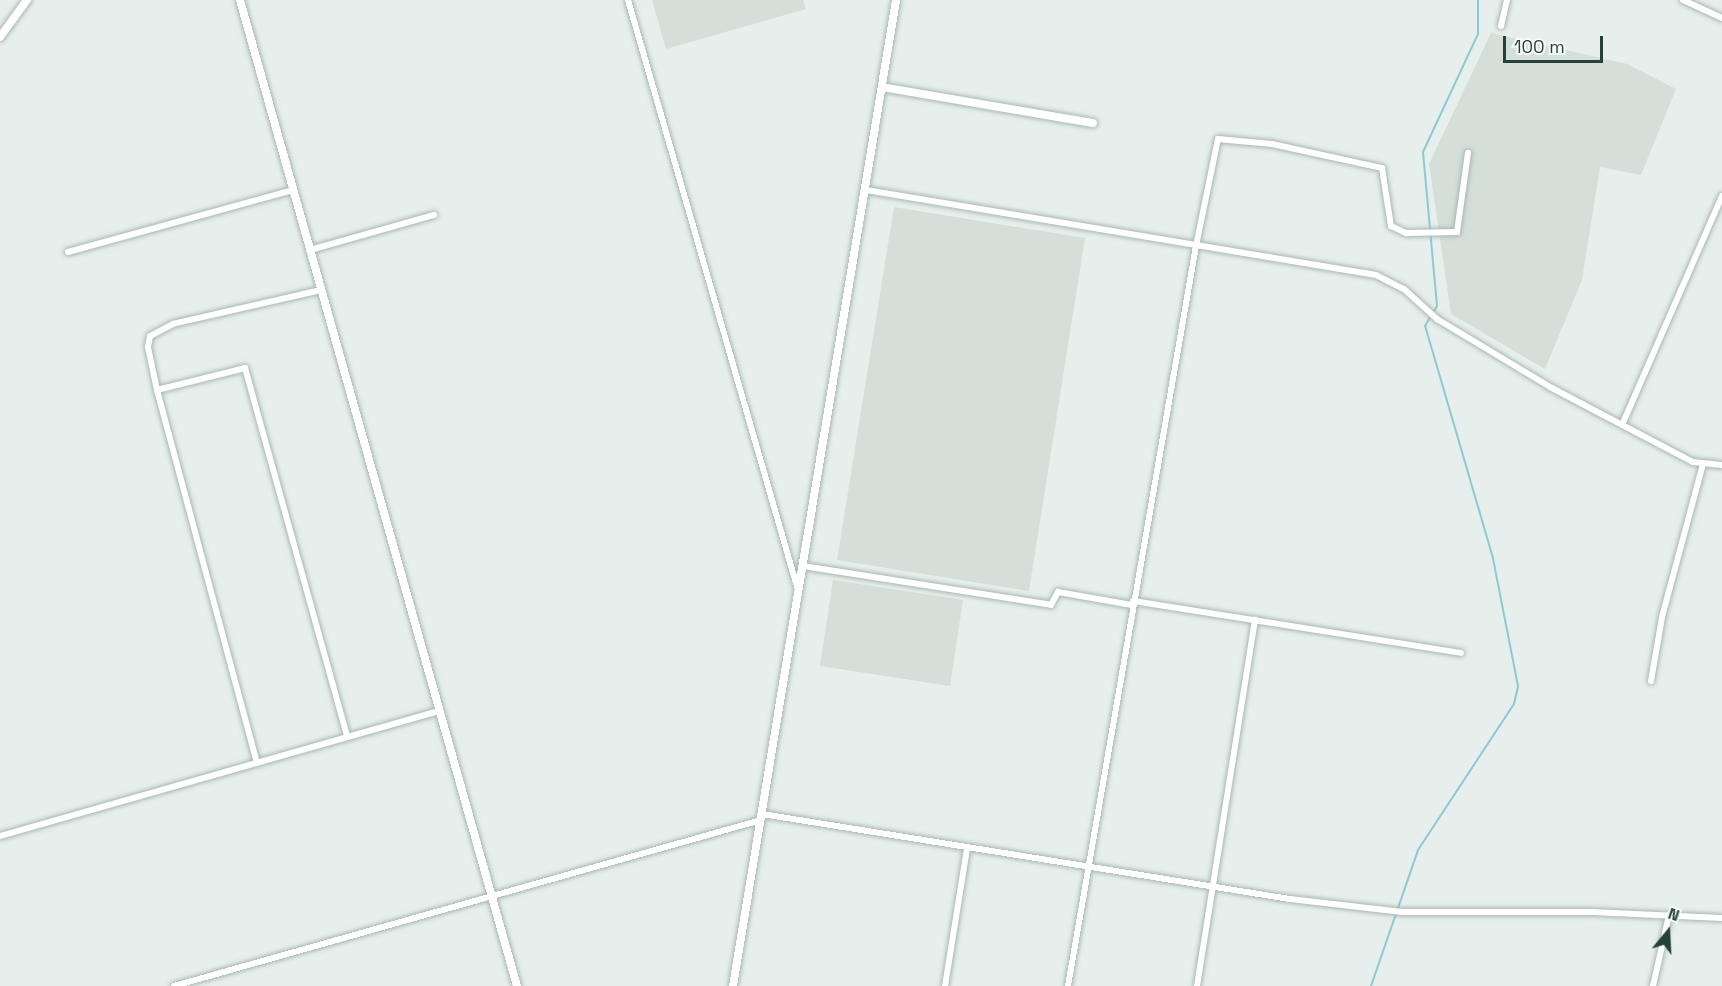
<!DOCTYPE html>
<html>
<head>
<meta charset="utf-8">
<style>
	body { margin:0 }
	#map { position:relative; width:1722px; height:986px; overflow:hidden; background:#e6efeb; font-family:"Space Grotesk",sans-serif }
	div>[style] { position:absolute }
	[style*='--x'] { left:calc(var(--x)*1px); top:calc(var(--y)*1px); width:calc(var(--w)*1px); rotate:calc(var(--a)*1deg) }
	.built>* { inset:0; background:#d4dfda }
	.stream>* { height:2px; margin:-1px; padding:0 1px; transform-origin:1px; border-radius:1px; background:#8ec9d4 }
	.roads { filter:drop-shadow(0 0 2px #a8b8b2) drop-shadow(0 0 2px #a8b8b2) }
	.minor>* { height:6px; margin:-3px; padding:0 3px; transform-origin:3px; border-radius:3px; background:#fff }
	.tertiary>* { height:8px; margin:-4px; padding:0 4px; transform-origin:4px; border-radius:4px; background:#fff }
	.secondary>* { height:8px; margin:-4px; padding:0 4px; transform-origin:4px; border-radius:4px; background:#fff }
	span { translate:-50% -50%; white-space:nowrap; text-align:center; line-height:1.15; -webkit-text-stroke:4.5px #f7fbf9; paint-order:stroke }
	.north { position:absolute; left:1638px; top:902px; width:60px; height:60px; -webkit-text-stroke:4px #f7fbf9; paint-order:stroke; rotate:18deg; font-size:16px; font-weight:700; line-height:24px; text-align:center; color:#24423a }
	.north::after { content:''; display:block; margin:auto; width:21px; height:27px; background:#24423a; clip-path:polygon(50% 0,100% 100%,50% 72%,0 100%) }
	.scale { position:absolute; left:1503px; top:36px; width:100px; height:27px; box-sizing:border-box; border:3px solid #24423a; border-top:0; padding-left:8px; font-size:18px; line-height:21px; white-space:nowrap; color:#24423a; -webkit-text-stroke:4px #f7fbf9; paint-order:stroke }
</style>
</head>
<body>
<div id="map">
	<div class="built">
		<i style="clip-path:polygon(652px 0,803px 0,806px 9px,666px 49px)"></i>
		<i style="clip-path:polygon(1491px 33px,1627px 64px,1676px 89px,1641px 175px,1600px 167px,1582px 280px,1545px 369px,1451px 314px,1429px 164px)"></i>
		<i style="clip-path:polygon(894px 207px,1085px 238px,1029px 591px,837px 560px)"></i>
		<i style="clip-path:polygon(833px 580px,963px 600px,950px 686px,820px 666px)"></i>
	</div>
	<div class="stream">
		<i style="--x:1371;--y:986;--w:144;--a:-70.9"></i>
		<i style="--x:1418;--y:850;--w:175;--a:-56.7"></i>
		<i style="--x:1514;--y:704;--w:18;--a:-77"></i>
		<i style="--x:1518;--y:686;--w:130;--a:-101.1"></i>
		<i style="--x:1493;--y:558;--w:242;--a:-106.3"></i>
		<i style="--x:1425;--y:326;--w:23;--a:-59"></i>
		<i style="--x:1437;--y:306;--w:155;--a:-95.2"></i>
		<i style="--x:1423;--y:152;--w:130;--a:-65"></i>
		<i style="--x:1478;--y:34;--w:34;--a:-90"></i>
	</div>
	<div class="roads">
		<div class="minor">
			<i style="--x:628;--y:0;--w:614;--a:73.93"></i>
			<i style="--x:1683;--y:0;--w:43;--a:24.8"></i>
			<i style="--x:1501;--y:26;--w:27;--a:-77"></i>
			<i style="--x:866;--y:190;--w:517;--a:9.46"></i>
			<i style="--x:1376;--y:275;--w:31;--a:27"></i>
			<i style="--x:1404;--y:289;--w:45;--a:42.3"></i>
			<i style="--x:1437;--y:319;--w:132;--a:31"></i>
			<i style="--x:1550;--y:387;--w:161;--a:27.7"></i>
			<i style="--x:1693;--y:462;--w:29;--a:6"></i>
			<i style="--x:310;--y:250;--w:129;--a:-15.8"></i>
			<i style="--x:68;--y:252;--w:233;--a:-15.4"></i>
			<i style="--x:321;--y:290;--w:152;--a:167.1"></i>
			<i style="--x:173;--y:324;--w:26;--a:152"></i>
			<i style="--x:150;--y:336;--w:11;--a:100"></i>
			<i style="--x:148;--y:347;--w:44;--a:78.2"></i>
			<i style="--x:157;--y:390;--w:91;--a:-14"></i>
			<i style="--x:245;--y:368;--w:383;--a:74.5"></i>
			<i style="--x:157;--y:390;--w:386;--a:75"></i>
			<i style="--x:1622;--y:425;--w:250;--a:-66.4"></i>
			<i style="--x:803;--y:566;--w:251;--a:8.9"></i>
			<i style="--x:1051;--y:605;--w:15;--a:-62"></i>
			<i style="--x:1058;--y:592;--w:75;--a:10"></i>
			<i style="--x:1133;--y:601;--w:332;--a:9"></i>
			<i style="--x:1651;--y:681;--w:65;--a:-80.2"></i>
			<i style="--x:1662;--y:617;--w:158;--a:-75"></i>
			<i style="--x:762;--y:814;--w:535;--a:9.15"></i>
			<i style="--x:1290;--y:899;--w:113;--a:6.6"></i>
			<i style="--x:1402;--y:912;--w:189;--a:0"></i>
			<i style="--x:1591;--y:912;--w:131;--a:2.6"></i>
			<i style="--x:0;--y:836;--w:456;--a:-15.9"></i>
			<i style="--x:174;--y:986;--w:610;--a:-15.79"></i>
			<i style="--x:945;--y:986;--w:139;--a:-80.9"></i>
			<i style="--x:1068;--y:986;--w:751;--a:-80.19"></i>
			<i style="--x:1196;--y:246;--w:109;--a:-78.4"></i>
			<i style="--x:1218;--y:139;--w:54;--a:5.3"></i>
			<i style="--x:1272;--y:144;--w:113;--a:12.3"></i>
			<i style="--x:1382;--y:168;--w:59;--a:81.2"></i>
			<i style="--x:1391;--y:226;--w:17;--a:25"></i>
			<i style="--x:1406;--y:233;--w:51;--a:-1.1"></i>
			<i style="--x:1457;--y:232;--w:80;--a:-82.1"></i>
			<i style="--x:1197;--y:986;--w:371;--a:-81"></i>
			<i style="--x:1653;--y:986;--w:73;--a:-77.3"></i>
		</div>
		<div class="tertiary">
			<i style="--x:882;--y:87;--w:214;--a:9.7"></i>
			<i style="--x:733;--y:986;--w:999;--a:-80.61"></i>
		</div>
		<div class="secondary">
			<i style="--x:240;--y:0;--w:1024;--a:74.31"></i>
			<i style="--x:0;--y:37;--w:46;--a:-53.9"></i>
		</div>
	</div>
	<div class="north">N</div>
	<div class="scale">100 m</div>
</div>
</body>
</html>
